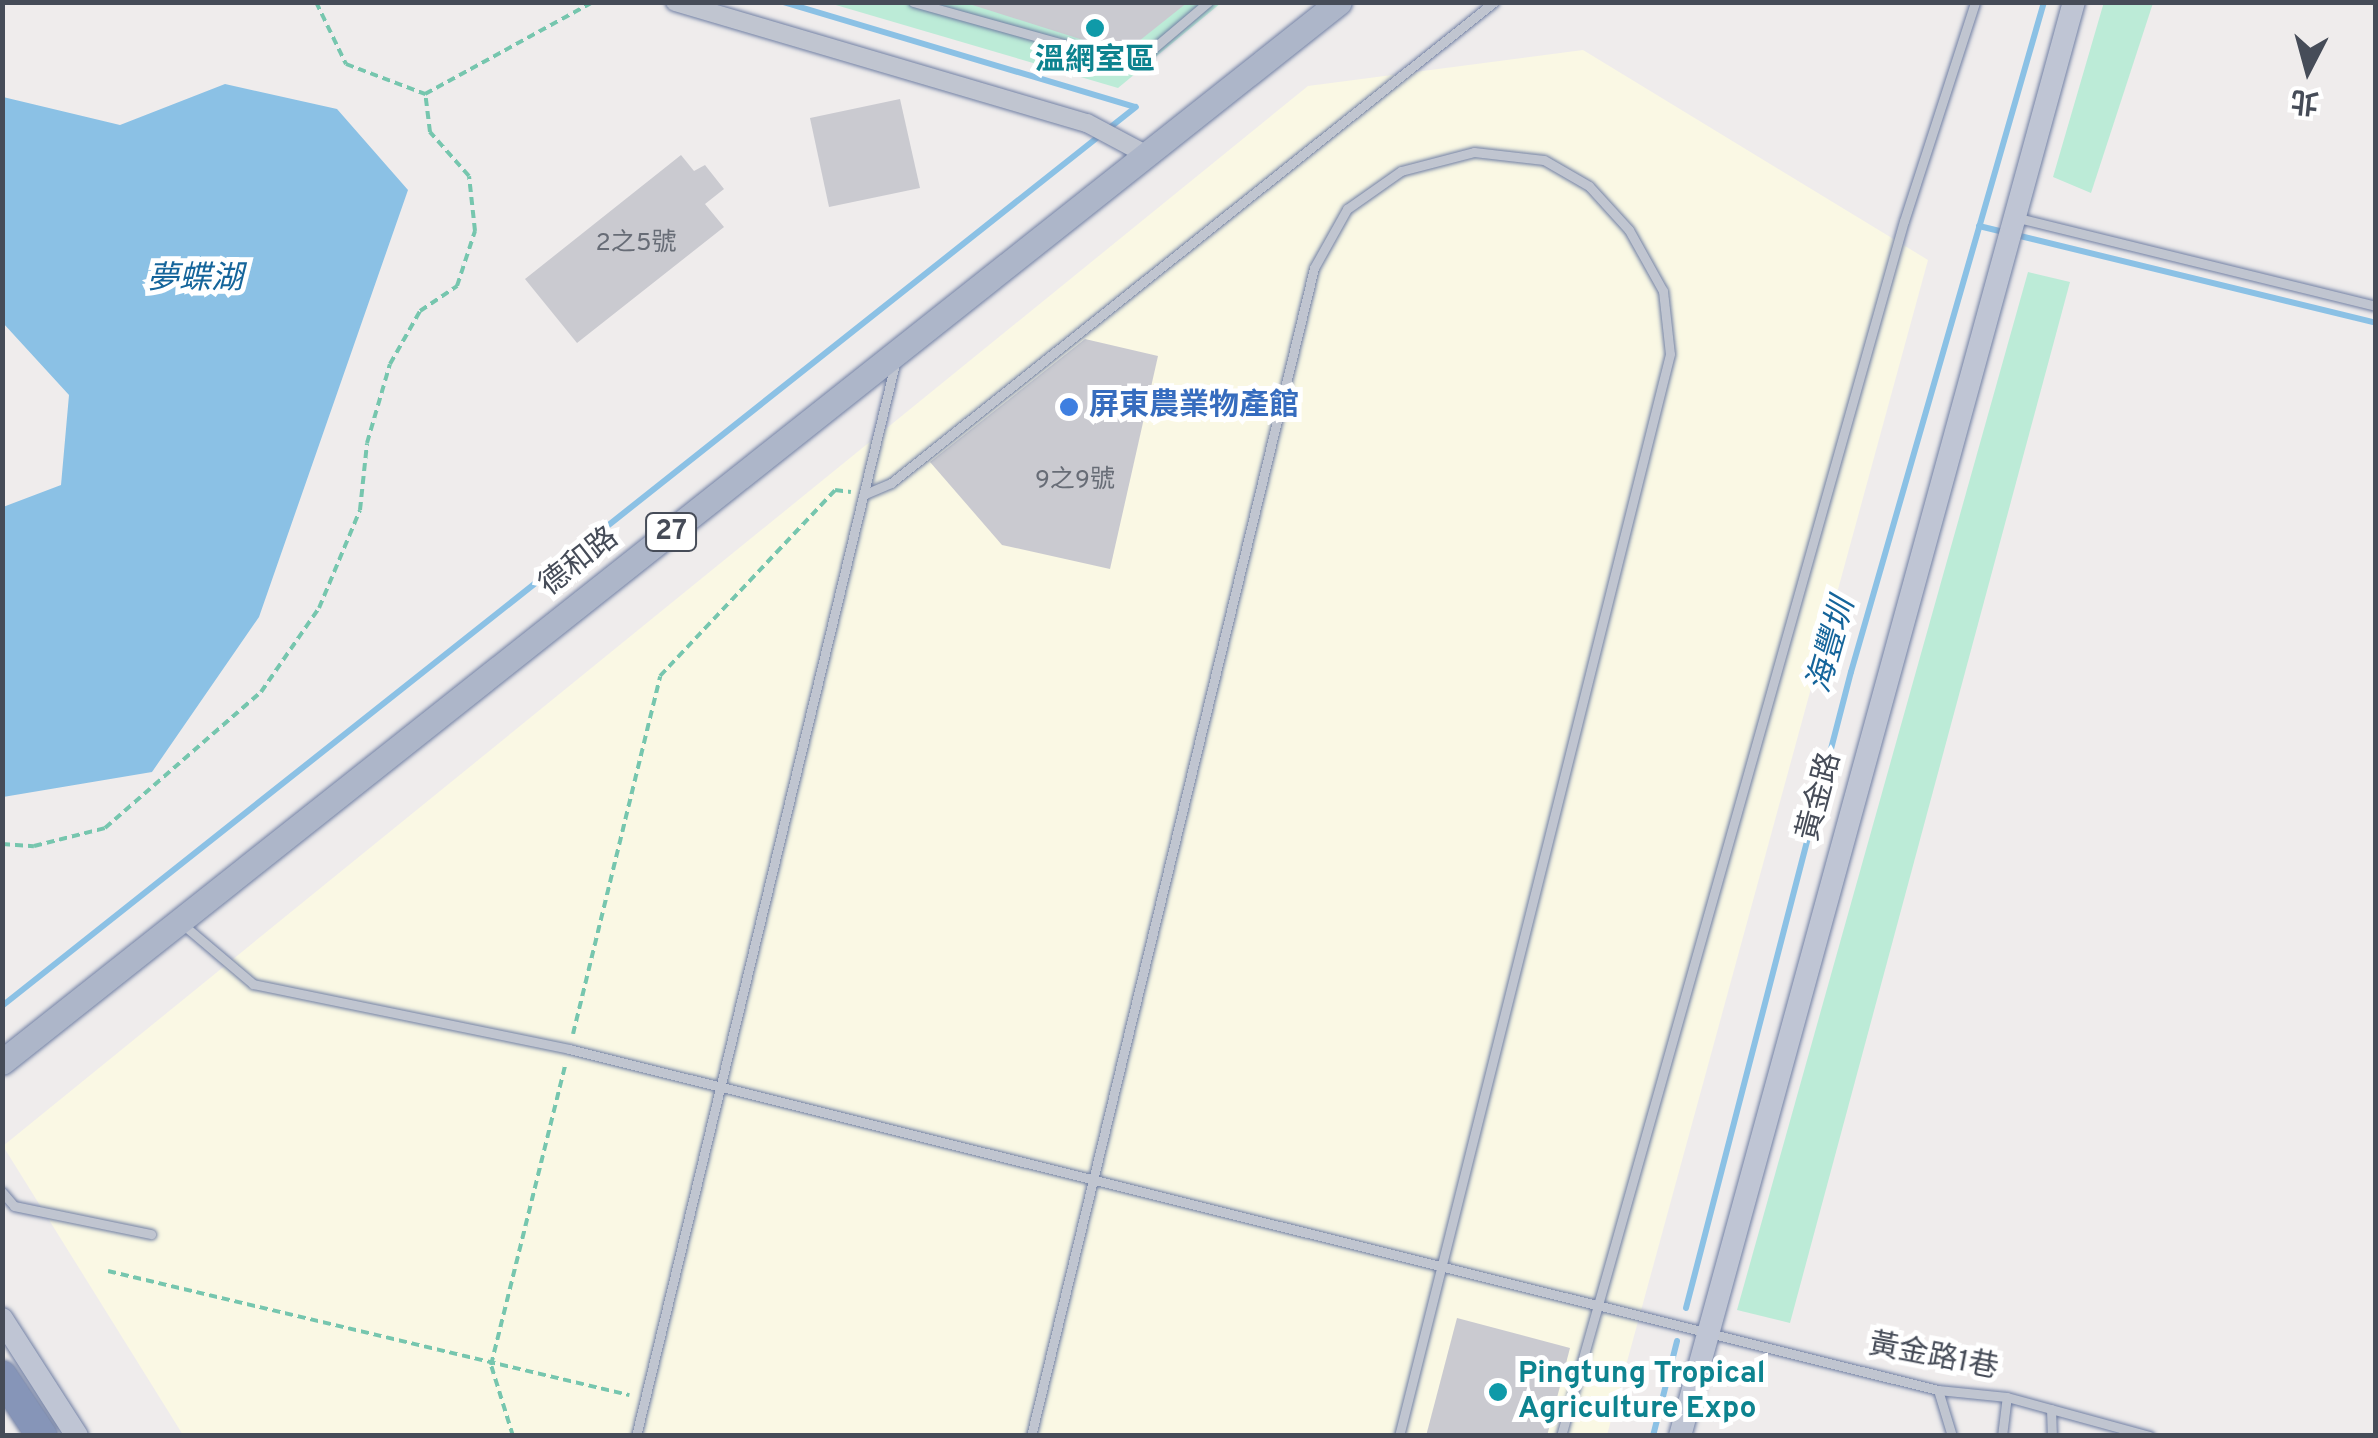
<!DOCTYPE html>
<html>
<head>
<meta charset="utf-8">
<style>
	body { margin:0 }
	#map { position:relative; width:2378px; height:1438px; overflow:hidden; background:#efecec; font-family:Overpass,"Noto Sans TC",sans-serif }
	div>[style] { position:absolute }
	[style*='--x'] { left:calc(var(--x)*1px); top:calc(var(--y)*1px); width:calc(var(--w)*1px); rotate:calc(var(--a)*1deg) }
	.commercial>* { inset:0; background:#faf8e4 }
	.green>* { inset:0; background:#bcebd7 }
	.water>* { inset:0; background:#8bc1e5 }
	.stream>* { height:6px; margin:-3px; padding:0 3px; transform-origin:3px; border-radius:3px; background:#8bc1e5 }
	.building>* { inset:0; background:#cacad0 }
	.path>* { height:4px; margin-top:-2px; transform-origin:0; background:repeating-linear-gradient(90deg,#76c6ae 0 8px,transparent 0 13px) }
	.roads { filter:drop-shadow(0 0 2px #7180a4) drop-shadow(0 0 2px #7180a4) }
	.lane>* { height:9px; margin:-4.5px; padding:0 4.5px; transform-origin:4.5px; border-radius:4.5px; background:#c0c5d0 }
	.street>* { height:18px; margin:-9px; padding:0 9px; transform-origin:9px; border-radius:9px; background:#c0c5d0 }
	.secondary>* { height:22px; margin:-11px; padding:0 11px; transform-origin:11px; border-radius:11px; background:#bfc5d4 }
	.primary>* { height:25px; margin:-12.5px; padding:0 12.5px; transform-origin:12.5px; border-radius:12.5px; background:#adb6c9 }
	.highway>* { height:30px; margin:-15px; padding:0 15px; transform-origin:15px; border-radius:15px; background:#8695b8 }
	.dots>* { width:28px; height:28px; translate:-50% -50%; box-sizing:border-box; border:5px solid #fff; border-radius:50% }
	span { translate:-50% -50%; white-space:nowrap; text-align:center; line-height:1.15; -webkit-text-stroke:10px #fff; paint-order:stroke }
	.number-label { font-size:25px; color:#676c76 }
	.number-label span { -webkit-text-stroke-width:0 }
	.shield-label span { padding:2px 8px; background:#fff; border:2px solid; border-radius:8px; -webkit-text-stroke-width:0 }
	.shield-label { font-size:28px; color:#464c58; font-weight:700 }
	.culture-label { font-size:30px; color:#0d838f; font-weight:700 }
	.left { translate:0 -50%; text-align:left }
	.shop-label { font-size:30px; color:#366cbe; font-weight:700 }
	.street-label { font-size:30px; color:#464c58 }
	.water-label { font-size:32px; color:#15659b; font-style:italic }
	.frame { position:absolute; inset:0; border:5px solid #464c58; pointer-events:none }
	.north { position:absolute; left:2258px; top:20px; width:100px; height:100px; -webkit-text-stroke:8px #fff; paint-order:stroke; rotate:186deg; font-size:28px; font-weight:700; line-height:40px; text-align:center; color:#464c58 }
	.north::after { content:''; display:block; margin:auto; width:35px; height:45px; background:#464c58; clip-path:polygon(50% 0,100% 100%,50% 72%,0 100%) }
</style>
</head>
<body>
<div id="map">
	<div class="commercial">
		<i style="clip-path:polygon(1583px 50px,1928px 260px,1607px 1435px,183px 1435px,3px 1146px,1308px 86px)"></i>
	</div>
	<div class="green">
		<i style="clip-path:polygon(2104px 2px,2153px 3px,2091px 193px,2053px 177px)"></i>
		<i style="clip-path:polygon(829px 3px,1221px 3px,1118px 88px)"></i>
		<i style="clip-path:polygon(2028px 272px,2070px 282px,1790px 1323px,1737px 1310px)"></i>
	</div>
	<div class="water">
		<i style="clip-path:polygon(225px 84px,337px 109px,408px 190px,259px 617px,152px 772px,3px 797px,3px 507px,61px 485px,69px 395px,3px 323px,3px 97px,120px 125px)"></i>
	</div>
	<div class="stream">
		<i style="--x:783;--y:2;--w:367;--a:16.6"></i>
		<i style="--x:1979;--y:226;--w:409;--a:13.7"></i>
		<i style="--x:2;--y:1006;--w:1447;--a:-38.41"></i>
		<i style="--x:1686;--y:1308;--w:657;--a:-75.46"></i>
		<i style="--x:1851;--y:672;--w:697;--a:-73.93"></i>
		<i style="--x:1653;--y:1436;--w:98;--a:-75.8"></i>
	</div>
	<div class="building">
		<i style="clip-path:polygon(963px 2px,1188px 2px,1124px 53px)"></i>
		<i style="clip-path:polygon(900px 99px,920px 188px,829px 207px,810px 118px)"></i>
		<i style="clip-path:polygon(681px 155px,694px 171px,705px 165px,724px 189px,705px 204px,724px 227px,577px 343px,525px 279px)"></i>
		<i style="clip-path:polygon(1085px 339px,1158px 356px,1110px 569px,1002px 545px,930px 462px)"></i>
		<i style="clip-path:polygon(1457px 1318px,1570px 1348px,1547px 1436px,1426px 1436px)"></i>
	</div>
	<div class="path">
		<i style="--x:316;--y:2;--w:69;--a:64.2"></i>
		<i style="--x:346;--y:64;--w:85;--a:20.8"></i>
		<i style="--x:425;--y:94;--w:192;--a:-28.7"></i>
		<i style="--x:2;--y:844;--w:32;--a:4"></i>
		<i style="--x:34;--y:846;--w:73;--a:-14.2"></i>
		<i style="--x:105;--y:828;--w:207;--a:-41.1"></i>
		<i style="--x:261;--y:692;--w:102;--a:-55.4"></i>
		<i style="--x:319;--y:608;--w:106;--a:-67.3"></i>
		<i style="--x:360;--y:510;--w:67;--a:-84"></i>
		<i style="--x:367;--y:443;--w:82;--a:-73.8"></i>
		<i style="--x:390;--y:364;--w:61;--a:-60.5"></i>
		<i style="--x:420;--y:311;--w:45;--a:-34"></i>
		<i style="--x:457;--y:286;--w:58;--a:-71.9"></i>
		<i style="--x:475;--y:231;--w:55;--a:-96.2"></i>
		<i style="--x:469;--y:176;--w:59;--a:-131.6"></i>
		<i style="--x:430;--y:132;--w:38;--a:-97"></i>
		<i style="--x:573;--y:1034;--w:368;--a:-76.3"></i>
		<i style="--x:660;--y:676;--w:255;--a:-46.7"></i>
		<i style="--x:835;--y:490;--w:16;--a:7"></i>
		<i style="--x:108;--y:1271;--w:536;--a:13.39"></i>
		<i style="--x:513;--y:1436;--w:74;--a:-107.2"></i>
		<i style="--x:491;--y:1365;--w:311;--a:-76.1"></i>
	</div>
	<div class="roads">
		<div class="lane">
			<i style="--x:913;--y:2;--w:230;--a:15.6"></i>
			<i style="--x:1135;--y:64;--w:96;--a:-40.3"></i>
			<i style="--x:2014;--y:217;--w:373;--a:13.8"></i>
			<i style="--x:865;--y:494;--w:28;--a:-23"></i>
			<i style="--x:891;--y:483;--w:771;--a:-38.58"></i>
			<i style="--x:180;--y:922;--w:96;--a:40.3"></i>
			<i style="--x:253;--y:984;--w:323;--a:11.6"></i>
			<i style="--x:569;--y:1049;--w:1411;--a:13.99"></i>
			<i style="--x:1938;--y:1390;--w:69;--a:5.8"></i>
			<i style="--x:2007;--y:1397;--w:148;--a:15.3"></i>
			<i style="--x:2;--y:1192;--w:18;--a:49"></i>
			<i style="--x:14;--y:1206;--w:140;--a:11.6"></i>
			<i style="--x:1938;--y:1390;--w:48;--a:73.1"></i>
			<i style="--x:2051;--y:1409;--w:27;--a:88"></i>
			<i style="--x:636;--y:1436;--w:1107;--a:-76.42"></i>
			<i style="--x:1031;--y:1436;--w:1202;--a:-76.38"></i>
			<i style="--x:1314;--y:268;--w:68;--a:-60.8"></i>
			<i style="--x:1347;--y:209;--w:66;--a:-35.1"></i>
			<i style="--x:1401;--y:171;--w:75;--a:-14.6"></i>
			<i style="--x:1474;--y:152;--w:70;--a:6.5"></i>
			<i style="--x:1544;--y:160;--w:52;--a:30"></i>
			<i style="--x:1589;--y:186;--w:59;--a:47.7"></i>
			<i style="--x:1629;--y:230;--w:70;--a:60.9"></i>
			<i style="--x:1663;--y:291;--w:63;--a:83.7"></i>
			<i style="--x:1670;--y:354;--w:1115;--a:104.06"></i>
			<i style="--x:1561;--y:1436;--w:1262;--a:-74.24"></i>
			<i style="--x:1904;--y:221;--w:230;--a:-72"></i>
			<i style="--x:2002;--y:1436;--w:39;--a:-83"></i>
		</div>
		<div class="street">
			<i style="--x:675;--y:2;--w:429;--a:16.4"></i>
			<i style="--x:1087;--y:123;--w:68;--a:28.1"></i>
		</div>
		<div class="secondary">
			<i style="--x:2;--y:1319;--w:139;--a:57.3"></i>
			<i style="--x:1680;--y:1436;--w:1487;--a:-74.64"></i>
		</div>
		<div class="primary">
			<i style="--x:2;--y:1062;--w:1706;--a:-38.41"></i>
		</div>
		<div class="highway">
			<i style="--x:2;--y:1376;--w:72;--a:56.3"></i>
		</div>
	</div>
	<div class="dots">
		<i style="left:1095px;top:28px;background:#0f9aa8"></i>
		<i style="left:1069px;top:407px;background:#3f7fe0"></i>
		<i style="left:1498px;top:1392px;background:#0f9aa8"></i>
	</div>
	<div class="number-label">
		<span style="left:636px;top:244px">2之5號</span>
		<span style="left:1075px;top:481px">9之9號</span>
	</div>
	<div class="shield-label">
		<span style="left:671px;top:532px">27</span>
	</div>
	<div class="culture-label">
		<span style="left:1095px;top:62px">溫網室區</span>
		<span class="left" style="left:1518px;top:1392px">Pingtung Tropical<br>Agriculture Expo</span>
	</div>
	<div class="shop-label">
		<span class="left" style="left:1089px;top:407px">屏東農業物產館</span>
	</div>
	<div class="street-label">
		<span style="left:580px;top:563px;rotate:-38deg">德和路</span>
		<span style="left:1821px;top:797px;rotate:-75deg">黃金路</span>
		<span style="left:1933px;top:1358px;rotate:11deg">黃金路1巷</span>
	</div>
	<div class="water-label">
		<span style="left:195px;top:280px">夢蝶湖</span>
		<span style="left:1833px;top:646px;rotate:-74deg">海豐圳</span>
	</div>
	<div class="frame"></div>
	<div class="north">北</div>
</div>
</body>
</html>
